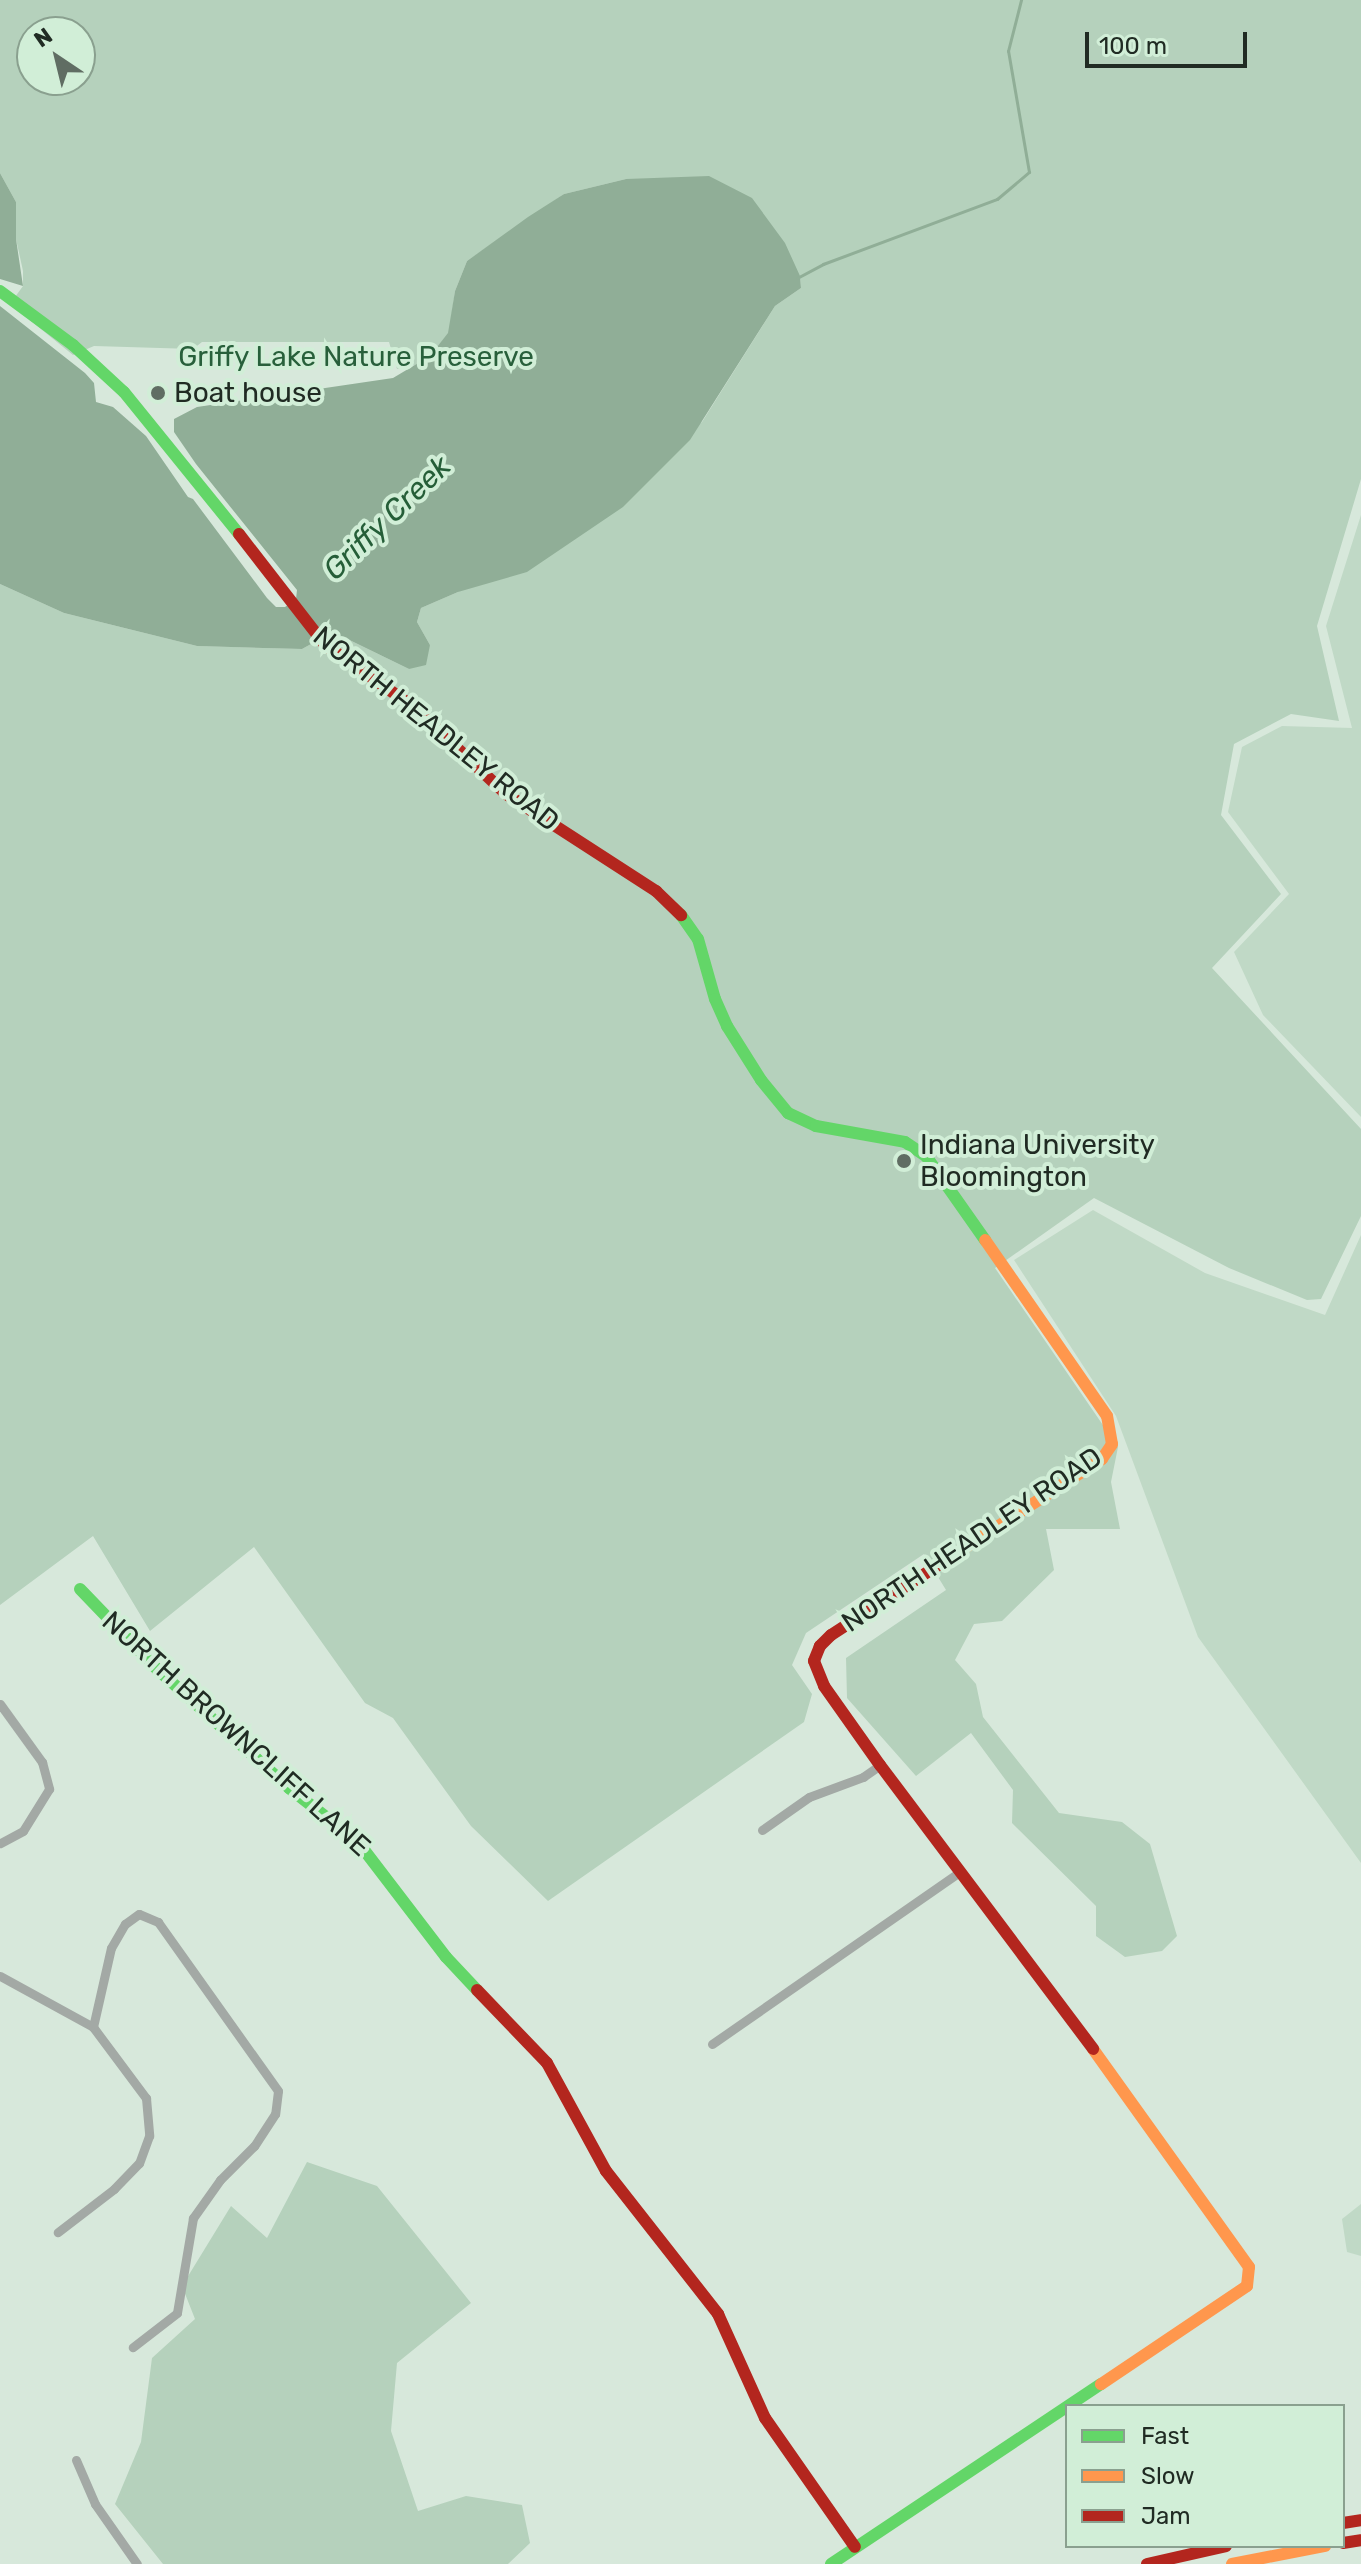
<!DOCTYPE html>
<html>
<head>
<meta charset="utf-8">
<style>
	body { margin:0 }
	#map { position:relative; width:1361px; height:2564px; overflow:hidden; background:#d7e8db; font-family:Rubik,sans-serif }
	div>[style] { position:absolute }
	[style*='--x'] { left:calc(var(--x)*1px); top:calc(var(--y)*1px); width:calc(var(--w)*1px); rotate:calc(var(--a)*1deg) }
	.green>* { inset:0; background:#c0d9c6 }
	.forest>* { inset:0; background:#b5d1bc }
	.water>* { inset:0; background:#90ae97 }
	.stream>* { height:3px; margin:-1.5px; padding:0 1.5px; transform-origin:1.5px; border-radius:1.5px; background:#90ae97 }
	.street>* { height:9px; margin:-4.5px; padding:0 4.5px; transform-origin:4.5px; border-radius:4.5px; background:#a3a9a5 }
	.fast>* { height:12px; margin:-6px; padding:0 6px; transform-origin:6px; border-radius:6px; background:#63d668 }
	.slow>* { height:12px; margin:-6px; padding:0 6px; transform-origin:6px; border-radius:6px; background:#ff974d }
	.jam>* { height:12px; margin:-6px; padding:0 6px; transform-origin:6px; border-radius:6px; background:#b3261e }
	.dots>* { width:22px; height:22px; translate:-50% -50%; box-sizing:border-box; border:4px solid #d1eed7; border-radius:50% }
	span { translate:-50% -50%; white-space:nowrap; text-align:center; line-height:1.15; -webkit-text-stroke:8px #d1eed7; paint-order:stroke }
	.park-label { font-size:28px; color:#28603b }
	.poi-label { font-size:28px; color:#202b23 }
	.left { translate:0 -50%; text-align:left }
	.street-label { font-size:28px; color:#202b23 }
	.water-label { font-size:30px; color:#255e38; font-style:italic }
	.legend { position:absolute; left:1065px; top:2404px; width:280px; height:144px; box-sizing:border-box; background:#d1eed7; border:2px solid #8aa08f; margin:0; padding:10px 14px; list-style:none; font-size:24px; color:#202b23 }
	.legend li { display:flex; align-items:center; gap:16px; height:40px }
	.legend b { width:40px; border:2px solid #8aa08f }
	.north { position:absolute; left:16px; top:16px; width:80px; height:80px; box-sizing:border-box; background:#d1eed7; border:2px solid #8aa08f; border-radius:50%; rotate:325deg; font-size:22px; font-weight:700; line-height:32px; text-align:center; color:#202b23 }
	.north::after { content:''; display:block; margin:auto; width:28px; height:36px; background:#606d63; clip-path:polygon(50% 0,100% 100%,50% 72%,0 100%) }
	.scale { position:absolute; left:1085px; top:32px; width:162px; height:36px; box-sizing:border-box; border:4px solid #202b23; border-top:0; padding-left:10px; font-size:24px; line-height:28px; white-space:nowrap; color:#202b23; -webkit-text-stroke:6px #d1eed7; paint-order:stroke }
</style>
</head>
<body>
<div id="map">
	<div class="green">
		<i style="clip-path:polygon(1361px 515px,1361px 1117px,1263px 1015px,1234px 952px,1289px 894px,1228px 812px,1242px 747px,1282px 726px,1352px 728px,1326px 626px)"></i>
		<i style="clip-path:polygon(1093px 1210px,1205px 1273px,1325px 1315px,1361px 1235px,1361px 1863px,1198px 1637px,1116px 1416px,1014px 1260px)"></i>
		<i style="clip-path:polygon(1361px 2204px,1361px 2256px,1347px 2252px,1342px 2219px)"></i>
	</div>
	<div class="forest">
		<i style="clip-path:polygon(evenodd,0 0,1361px 0,1361px 479px,1317px 626px,1339px 721px,1291px 714px,1234px 744px,1221px 815px,1281px 894px,1212px 968px,1361px 1129px,1361px 1216px,1321px 1299px,1307px 1300px,1229px 1268px,1094px 1198px,995px 1268px,1118px 1447px,1111px 1482px,1120px 1529px,1046px 1529px,1054px 1570px,1002px 1621px,974px 1624px,955px 1660px,976px 1684px,983px 1717px,1059px 1813px,1122px 1822px,1150px 1844px,1177px 1936px,1162px 1951px,1125px 1957px,1096px 1936px,1096px 1906px,1012px 1823px,1013px 1790px,971px 1733px,916px 1776px,847px 1698px,846px 1658px,946px 1590px,924px 1554px,806px 1633px,792px 1665px,812px 1694px,804px 1722px,548px 1901px,471px 1826px,393px 1718px,365px 1703px,254px 1547px,150px 1631px,93px 1536px,0 1605px,0 584px,64px 613px,197px 646px,302px 649px,333px 632px,409px 669px,430px 645px,417px 622px,421px 608px,458px 592px,702px 422px,775px 306px,801px 288px,800px 276px,626px 179px,564px 194px,467px 261px,455px 291px,449px 333px,430px 356px,415px 365px,397px 369px,389px 342px,202px 342px,193px 349px,94px 346px,73px 355px,10px 304px,23px 286px,23px 271px,16px 239px,16px 202px,0 173px,0 0,32px 32px,80px 32px,80px 80px,32px 80px,32px 32px)"></i>
		<i style="clip-path:polygon(307px 2162px,377px 2186px,471px 2303px,397px 2363px,391px 2431px,418px 2511px,466px 2496px,522px 2505px,530px 2543px,508px 2564px,163px 2564px,115px 2504px,141px 2442px,152px 2358px,195px 2319px,182px 2286px,231px 2206px,267px 2238px)"></i>
	</div>
	<div class="water">
		<i style="clip-path:polygon(0 173px,16px 202px,16px 239px,23px 286px,0 279px)"></i>
		<i style="clip-path:polygon(709px 176px,752px 198px,785px 243px,800px 276px,801px 288px,775px 306px,690px 440px,623px 507px,527px 572px,458px 592px,421px 608px,417px 622px,430px 645px,426px 665px,409px 669px,333px 632px,302px 649px,197px 646px,64px 613px,0 584px,0 306px,85px 373px,94px 383px,96px 402px,113px 407px,146px 436px,188px 497px,193px 499px,267px 598px,276px 607px,285px 607px,296px 599px,297px 590px,196px 464px,174px 432px,174px 419px,197px 407px,393px 378px,430px 356px,448px 333px,455px 291px,467px 261px,528px 217px,564px 194px,626px 179px)"></i>
	</div>
	<div class="stream">
		<i style="--x:797;--y:278;--w:30;--a:-28"></i>
		<i style="--x:823;--y:264;--w:186;--a:-20.5"></i>
		<i style="--x:997;--y:199;--w:42;--a:-40.2"></i>
		<i style="--x:1029;--y:172;--w:123;--a:-99.8"></i>
		<i style="--x:1008;--y:51;--w:53;--a:-75.7"></i>
	</div>
	<div class="street">
		<i style="--x:0;--y:1704;--w:72;--a:54.1"></i>
		<i style="--x:42;--y:1762;--w:28;--a:75"></i>
		<i style="--x:49;--y:1789;--w:49;--a:121.8"></i>
		<i style="--x:23;--y:1831;--w:26;--a:152"></i>
		<i style="--x:762;--y:1830;--w:57;--a:-35.1"></i>
		<i style="--x:809;--y:1797;--w:58;--a:-20.3"></i>
		<i style="--x:863;--y:1777;--w:21;--a:-35"></i>
		<i style="--x:0;--y:1976;--w:106;--a:28.7"></i>
		<i style="--x:93;--y:2027;--w:89;--a:53.3"></i>
		<i style="--x:146;--y:2098;--w:38;--a:85"></i>
		<i style="--x:149;--y:2136;--w:29;--a:110"></i>
		<i style="--x:139;--y:2163;--w:36;--a:134"></i>
		<i style="--x:114;--y:2189;--w:71;--a:142.5"></i>
		<i style="--x:93;--y:2027;--w:81;--a:-77.2"></i>
		<i style="--x:111;--y:1948;--w:28;--a:-60"></i>
		<i style="--x:125;--y:1924;--w:17;--a:-36"></i>
		<i style="--x:139;--y:1914;--w:21;--a:23"></i>
		<i style="--x:158;--y:1922;--w:207;--a:54.6"></i>
		<i style="--x:278;--y:2091;--w:23;--a:97"></i>
		<i style="--x:275;--y:2114;--w:38;--a:123"></i>
		<i style="--x:254;--y:2146;--w:48;--a:135"></i>
		<i style="--x:220;--y:2180;--w:47;--a:125.4"></i>
		<i style="--x:193;--y:2218;--w:96;--a:99.6"></i>
		<i style="--x:177;--y:2313;--w:56;--a:142.3"></i>
		<i style="--x:712;--y:2044;--w:303;--a:-34.8"></i>
		<i style="--x:76;--y:2460;--w:48;--a:66.6"></i>
		<i style="--x:95;--y:2504;--w:73;--a:55"></i>
	</div>
	<div class="fast">
		<i style="--x:0;--y:291;--w:91;--a:36.5"></i>
		<i style="--x:73;--y:345;--w:69;--a:42.7"></i>
		<i style="--x:124;--y:392;--w:183;--a:51"></i>
		<i style="--x:681;--y:915;--w:29;--a:55"></i>
		<i style="--x:698;--y:939;--w:62;--a:74.2"></i>
		<i style="--x:715;--y:999;--w:30;--a:66"></i>
		<i style="--x:727;--y:1026;--w:64;--a:57.8"></i>
		<i style="--x:761;--y:1080;--w:43;--a:50.7"></i>
		<i style="--x:788;--y:1113;--w:31;--a:25"></i>
		<i style="--x:816;--y:1126;--w:90;--a:10.2"></i>
		<i style="--x:905;--y:1142;--w:25;--a:34"></i>
		<i style="--x:926;--y:1156;--w:103;--a:54.9"></i>
		<i style="--x:80;--y:1589;--w:111;--a:46.1"></i>
		<i style="--x:157;--y:1669;--w:178;--a:42"></i>
		<i style="--x:289;--y:1788;--w:88;--a:38"></i>
		<i style="--x:358;--y:1842;--w:145;--a:52.6"></i>
		<i style="--x:446;--y:1957;--w:45;--a:46.8"></i>
		<i style="--x:831;--y:2564;--w:324;--a:-33.7"></i>
	</div>
	<div class="slow">
		<i style="--x:966;--y:1547;--w:162;--a:-32.9"></i>
		<i style="--x:1102;--y:1459;--w:18;--a:-56"></i>
		<i style="--x:1112;--y:1444;--w:28;--a:-100"></i>
		<i style="--x:1107;--y:1416;--w:214;--a:-124.7"></i>
		<i style="--x:1093;--y:2049;--w:268;--a:54.4"></i>
		<i style="--x:1249;--y:2267;--w:19;--a:96"></i>
		<i style="--x:1247;--y:2286;--w:176;--a:146.1"></i>
		<i style="--x:1232;--y:2564;--w:95;--a:-11"></i>
	</div>
	<div class="jam">
		<i style="--x:239;--y:534;--w:140;--a:52.2"></i>
		<i style="--x:325;--y:645;--w:105;--a:34.9"></i>
		<i style="--x:411;--y:705;--w:130;--a:43.1"></i>
		<i style="--x:506;--y:794;--w:179;--a:32.9"></i>
		<i style="--x:656;--y:891;--w:35;--a:44"></i>
		<i style="--x:966;--y:1547;--w:161;--a:146.9"></i>
		<i style="--x:831;--y:1635;--w:16;--a:135"></i>
		<i style="--x:820;--y:1646;--w:16;--a:112"></i>
		<i style="--x:814;--y:1661;--w:27;--a:68"></i>
		<i style="--x:824;--y:1686;--w:97;--a:54.7"></i>
		<i style="--x:880;--y:1765;--w:355;--a:53.1"></i>
		<i style="--x:477;--y:1990;--w:101;--a:46.2"></i>
		<i style="--x:547;--y:2063;--w:123;--a:61.4"></i>
		<i style="--x:606;--y:2171;--w:182;--a:51.9"></i>
		<i style="--x:718;--y:2314;--w:114;--a:65.7"></i>
		<i style="--x:765;--y:2418;--w:157;--a:55.1"></i>
		<i style="--x:1343;--y:2523;--w:18;--a:-9"></i>
		<i style="--x:1343;--y:2543;--w:18;--a:-9"></i>
		<i style="--x:1147;--y:2564;--w:81;--a:-12.8"></i>
	</div>
	<div class="dots">
		<i style="left:158px;top:393px;background:#606d63"></i>
		<i style="left:904px;top:1161px;background:#606d63"></i>
	</div>
	<div class="park-label">
		<span style="left:356px;top:357px">Griffy Lake Nature Preserve</span>
	</div>
	<div class="poi-label">
		<span class="left" style="left:174px;top:393px">Boat house</span>
		<span class="left" style="left:920px;top:1161px">Indiana University<br>Bloomington</span>
	</div>
	<div class="street-label">
		<span style="left:436px;top:729px;rotate:39deg">NORTH HEADLEY ROAD</span>
		<span style="left:972px;top:1540px;rotate:-34deg">NORTH HEADLEY ROAD</span>
		<span style="left:236px;top:1734px;rotate:42deg">NORTH BROWNCLIFF LANE</span>
	</div>
	<div class="water-label">
		<span style="left:387px;top:518px;rotate:-44deg">Griffy Creek</span>
	</div>
	<ul class="legend">
	<li><b style="height:10px;background:#63d668"></b>Fast</li>
	<li><b style="height:10px;background:#ff974d"></b>Slow</li>
	<li><b style="height:10px;background:#b3261e"></b>Jam</li>
	</ul>
	<div class="north">N</div>
	<div class="scale">100 m</div>
</div>
</body>
</html>
